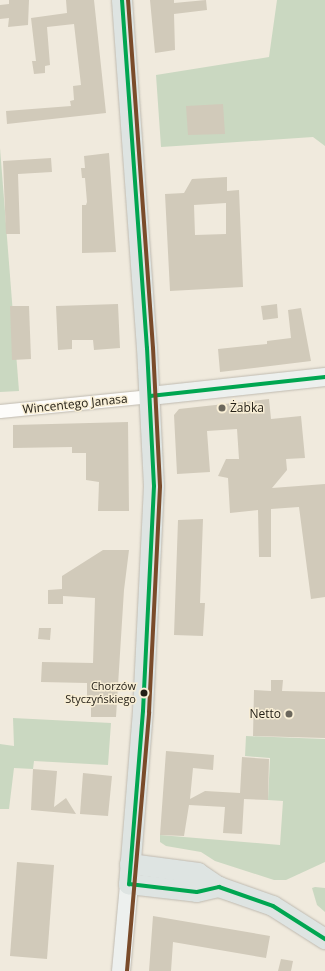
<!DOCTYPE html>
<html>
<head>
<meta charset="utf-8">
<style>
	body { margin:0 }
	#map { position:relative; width:325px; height:971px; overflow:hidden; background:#f0eadd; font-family:"Open Sans",sans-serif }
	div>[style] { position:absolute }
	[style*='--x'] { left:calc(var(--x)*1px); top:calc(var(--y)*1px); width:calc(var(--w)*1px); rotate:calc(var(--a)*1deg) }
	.green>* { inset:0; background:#cad8c1 }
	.building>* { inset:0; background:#d1caba }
	.roads { filter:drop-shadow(0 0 1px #bfbab0) drop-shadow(0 0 1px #bfbab0) }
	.street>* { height:13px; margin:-6.5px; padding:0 6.5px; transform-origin:6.5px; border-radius:6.5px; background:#fdfcfa }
	.secondary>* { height:18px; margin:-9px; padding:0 9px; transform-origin:9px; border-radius:9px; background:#edf0ee }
	.primary>* { height:20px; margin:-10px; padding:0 10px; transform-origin:10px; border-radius:10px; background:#dee4e2 }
	.bus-1>* { height:4px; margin:-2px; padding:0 2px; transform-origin:2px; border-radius:2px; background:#00a651 }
	.bus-2>* { height:4px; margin:-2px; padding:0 2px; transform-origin:2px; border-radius:2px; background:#7a4b2a }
	.dots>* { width:11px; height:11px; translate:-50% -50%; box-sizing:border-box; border:2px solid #f8eed5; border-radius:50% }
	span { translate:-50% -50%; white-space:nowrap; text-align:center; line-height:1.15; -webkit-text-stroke:3px #f8eed5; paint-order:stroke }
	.bus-label { font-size:11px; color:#242017 }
	.right { translate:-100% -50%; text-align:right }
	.street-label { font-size:12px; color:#242017 }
	.poi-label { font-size:12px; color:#242017 }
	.left { translate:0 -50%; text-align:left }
</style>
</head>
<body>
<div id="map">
	<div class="green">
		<i style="clip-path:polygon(277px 0,325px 0,325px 146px,313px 137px,161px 147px,156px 75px,269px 57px)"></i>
		<i style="clip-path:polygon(0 148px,19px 391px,0 392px)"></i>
		<i style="clip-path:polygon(13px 718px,111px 723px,108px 765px,34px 761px,33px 769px,14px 768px,9px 809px,0 809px,0 744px,14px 746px)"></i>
		<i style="clip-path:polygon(246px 736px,325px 739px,325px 862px,286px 880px,274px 880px,215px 861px,201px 852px,166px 846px,160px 842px,160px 835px,280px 845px,283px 801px,268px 800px,270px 758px,245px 756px)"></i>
		<i style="clip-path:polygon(315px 887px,325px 888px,325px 912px,317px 905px,312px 888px)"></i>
	</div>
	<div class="building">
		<i style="clip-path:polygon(9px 0,29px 0,28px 25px,8px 27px,9px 18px,0 19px,0 5px,9px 4px)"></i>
		<i style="clip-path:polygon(66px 0,94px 0,106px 113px,7px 124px,6px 111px,71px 106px,70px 101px,74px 100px,73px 86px,81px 85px,74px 24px,47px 27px,50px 65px,45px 66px,45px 73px,34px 74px,32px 61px,36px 61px,31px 18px,67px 13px)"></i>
		<i style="clip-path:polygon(150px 0,174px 0,174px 3px,206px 0,207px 10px,174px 14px,175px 50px,155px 53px)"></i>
		<i style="clip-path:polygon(223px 104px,225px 134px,188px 135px,186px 106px)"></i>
		<i style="clip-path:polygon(109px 153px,116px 252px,82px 253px,82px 205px,86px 205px,87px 202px,85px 178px,82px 178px,81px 168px,85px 168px,84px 156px)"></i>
		<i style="clip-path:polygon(51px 158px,52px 172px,18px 174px,20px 234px,6px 234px,3px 161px)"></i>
		<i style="clip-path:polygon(evenodd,227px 177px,227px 191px,239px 190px,243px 287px,170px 291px,165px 194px,184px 193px,192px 179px,227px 177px,226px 203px,226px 234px,195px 235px,194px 205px,226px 203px)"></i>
		<i style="clip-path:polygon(118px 304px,120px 348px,94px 350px,93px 340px,72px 340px,72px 349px,58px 350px,56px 306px)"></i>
		<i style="clip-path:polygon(277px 304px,278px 318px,263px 320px,261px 306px)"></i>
		<i style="clip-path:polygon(10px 306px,29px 306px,31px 359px,12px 360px)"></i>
		<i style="clip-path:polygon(301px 308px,311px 361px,220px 372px,218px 349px,267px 344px,267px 341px,291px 338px,288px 310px)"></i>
		<i style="clip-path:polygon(269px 399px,271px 419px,301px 416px,305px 458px,286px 459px,287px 470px,272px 488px,325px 484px,325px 597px,311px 599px,299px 507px,271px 509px,271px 557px,259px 557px,258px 510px,230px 513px,228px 478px,218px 476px,226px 459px,239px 459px,237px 429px,207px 431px,210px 472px,177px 474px,174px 415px,179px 409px)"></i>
		<i style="clip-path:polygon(128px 422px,129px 511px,98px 511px,99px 482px,86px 480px,86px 453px,72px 453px,72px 447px,13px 448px,13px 425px)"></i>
		<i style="clip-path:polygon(203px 519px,200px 603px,205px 603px,203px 636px,174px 635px,178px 520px)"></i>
		<i style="clip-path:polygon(103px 550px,129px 550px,124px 590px,116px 717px,91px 717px,91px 701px,87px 701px,87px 683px,41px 682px,42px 662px,93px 663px,95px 598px,63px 596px,63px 604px,48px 604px,48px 590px,62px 589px,62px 576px)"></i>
		<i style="clip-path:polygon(39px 628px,51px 628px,50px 640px,38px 639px)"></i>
		<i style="clip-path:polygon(271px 680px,283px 680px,282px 691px,325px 692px,325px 738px,253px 736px,254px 690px,271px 691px)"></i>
		<i style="clip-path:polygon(166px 751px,214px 755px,213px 770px,193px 768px,190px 799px,205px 791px,240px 793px,242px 757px,269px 759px,268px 800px,244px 799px,242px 834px,223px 833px,225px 807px,189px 805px,184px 836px,160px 835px)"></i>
		<i style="clip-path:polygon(33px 769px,57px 771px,54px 807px,66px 798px,76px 814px,31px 810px)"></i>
		<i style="clip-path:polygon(83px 773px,112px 776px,108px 816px,80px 814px)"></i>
		<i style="clip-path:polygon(17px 862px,54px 865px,47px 959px,10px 956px)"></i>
		<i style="clip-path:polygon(153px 916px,270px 936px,266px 958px,173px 942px,171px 971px,149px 971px)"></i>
		<i style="clip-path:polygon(281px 959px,293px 961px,291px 971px,278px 971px)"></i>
	</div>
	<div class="roads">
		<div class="street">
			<i style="--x:0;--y:411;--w:151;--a:-5.7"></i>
		</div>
		<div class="secondary">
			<i style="--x:150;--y:396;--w:176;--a:-6.2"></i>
			<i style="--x:121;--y:971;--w:87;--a:-84.7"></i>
		</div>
		<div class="primary">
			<i style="--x:122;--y:0;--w:349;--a:85.9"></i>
			<i style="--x:147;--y:348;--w:138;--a:87.1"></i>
			<i style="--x:154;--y:486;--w:225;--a:92.8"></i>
			<i style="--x:143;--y:711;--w:174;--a:94.6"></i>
			<i style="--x:129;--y:884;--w:68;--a:6.7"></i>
			<i style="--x:197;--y:892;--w:23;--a:-13"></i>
			<i style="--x:130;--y:864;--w:69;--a:7.5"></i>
			<i style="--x:198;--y:873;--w:25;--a:34"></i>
			<i style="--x:219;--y:887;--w:57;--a:19.4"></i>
			<i style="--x:273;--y:906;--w:62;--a:32.4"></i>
		</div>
	</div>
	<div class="bus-1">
		<i style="--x:122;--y:0;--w:349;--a:85.9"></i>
		<i style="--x:147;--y:348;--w:138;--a:87.1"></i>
		<i style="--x:154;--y:486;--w:225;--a:92.8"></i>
		<i style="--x:143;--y:711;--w:174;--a:94.6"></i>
		<i style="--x:129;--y:884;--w:68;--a:6.7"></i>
		<i style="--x:197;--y:892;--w:23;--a:-13"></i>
		<i style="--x:219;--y:887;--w:57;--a:19.4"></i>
		<i style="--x:273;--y:906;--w:62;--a:32.4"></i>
		<i style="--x:150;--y:396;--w:176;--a:-6.2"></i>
	</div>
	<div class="bus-2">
		<i style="--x:127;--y:971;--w:260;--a:-85.1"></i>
		<i style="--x:149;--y:712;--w:226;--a:-87.2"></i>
		<i style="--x:160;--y:486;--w:138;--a:-92.9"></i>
		<i style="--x:153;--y:348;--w:349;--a:-94.1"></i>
	</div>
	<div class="dots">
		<i style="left:222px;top:408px;background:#6b675c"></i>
		<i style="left:144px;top:693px;background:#242017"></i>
		<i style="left:289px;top:714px;background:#6b675c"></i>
	</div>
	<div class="bus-label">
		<span class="right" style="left:136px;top:693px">Chorzów<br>Styczyńskiego</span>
	</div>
	<div class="street-label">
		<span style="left:75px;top:404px;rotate:-6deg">Wincentego Janasa</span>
	</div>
	<div class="poi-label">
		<span class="left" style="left:230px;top:408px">Żabka</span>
		<span class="right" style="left:281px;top:714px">Netto</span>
	</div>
</div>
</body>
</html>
